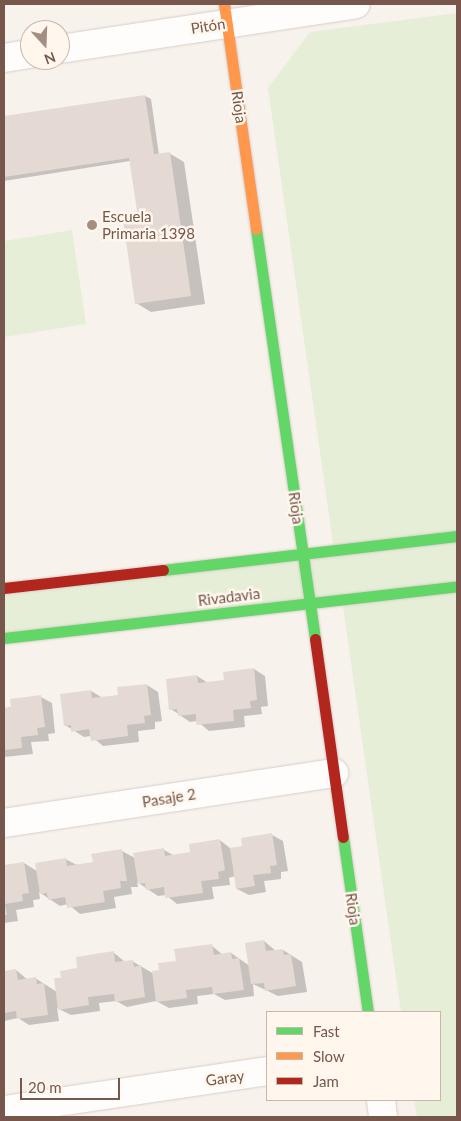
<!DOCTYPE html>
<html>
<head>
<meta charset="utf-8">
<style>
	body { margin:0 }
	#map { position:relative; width:461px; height:1121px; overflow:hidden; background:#f8f2ec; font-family:Lato,sans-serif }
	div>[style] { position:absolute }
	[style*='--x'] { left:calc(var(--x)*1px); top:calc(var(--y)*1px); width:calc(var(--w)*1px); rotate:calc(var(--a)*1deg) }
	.green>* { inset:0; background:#e6eed7 }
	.shadow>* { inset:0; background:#0003 }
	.building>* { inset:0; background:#e4dad3 }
	.roads { filter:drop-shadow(0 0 1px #d6cec8) drop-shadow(0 0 1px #d6cec8) }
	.street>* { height:28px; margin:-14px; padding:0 14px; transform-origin:14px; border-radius:14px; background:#fefdfc }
	.fast>* { height:11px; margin:-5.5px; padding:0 5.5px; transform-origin:5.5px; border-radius:5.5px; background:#63d668 }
	.slow>* { height:11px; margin:-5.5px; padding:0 5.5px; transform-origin:5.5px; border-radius:5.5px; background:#ff974d }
	.jam>* { height:11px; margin:-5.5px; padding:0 5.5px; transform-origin:5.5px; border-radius:5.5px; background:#b3261e }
	.dots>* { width:14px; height:14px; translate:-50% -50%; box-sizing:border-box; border:2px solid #fff7ed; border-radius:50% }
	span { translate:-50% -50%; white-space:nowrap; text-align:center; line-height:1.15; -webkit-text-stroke:5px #fff7ed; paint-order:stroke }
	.street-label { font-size:15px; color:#77574b }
	.poi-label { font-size:15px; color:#77574b }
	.left { translate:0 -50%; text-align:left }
	.frame { position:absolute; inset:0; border:5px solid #77574b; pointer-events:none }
	.legend { position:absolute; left:266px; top:1011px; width:175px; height:90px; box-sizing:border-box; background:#fff7ed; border:1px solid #c9b7ac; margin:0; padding:6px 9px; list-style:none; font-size:15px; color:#77574b }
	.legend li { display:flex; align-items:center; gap:10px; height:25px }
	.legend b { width:25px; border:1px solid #c9b7ac }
	.north { position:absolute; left:20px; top:20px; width:50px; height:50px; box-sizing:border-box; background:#fff7ed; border:1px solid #c9b7ac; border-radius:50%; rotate:160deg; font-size:14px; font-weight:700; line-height:20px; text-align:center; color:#77574b }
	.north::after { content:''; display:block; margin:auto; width:18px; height:22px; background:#a48d83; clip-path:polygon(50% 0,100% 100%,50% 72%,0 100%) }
	.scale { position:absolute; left:20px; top:1078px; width:100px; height:22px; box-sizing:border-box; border:2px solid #77574b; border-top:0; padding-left:6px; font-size:15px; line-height:18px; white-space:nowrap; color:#77574b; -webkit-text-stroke:4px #fff7ed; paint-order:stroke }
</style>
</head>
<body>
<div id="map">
	<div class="green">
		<i style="clip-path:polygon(457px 13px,457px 1117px,417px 1117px,414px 1100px,440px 1100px,440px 1012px,401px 1012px,342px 599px,4px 638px,4px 588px,334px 550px,268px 88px,310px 32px)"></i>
		<i style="clip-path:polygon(72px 230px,86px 324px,4px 337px,4px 241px)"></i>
	</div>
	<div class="shadow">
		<i style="clip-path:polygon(145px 96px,151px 99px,159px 155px,169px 153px,184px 162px,205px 304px,151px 312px,136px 303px,138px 212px,130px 161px,4px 181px,4px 117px)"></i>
		<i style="clip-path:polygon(254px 669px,265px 676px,268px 706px,261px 707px,262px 714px,244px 716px,245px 727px,209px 731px,197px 721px,190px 722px,171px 709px,197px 676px,208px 683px,225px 681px)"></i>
		<i style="clip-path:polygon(147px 685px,158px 692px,162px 721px,155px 722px,155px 729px,138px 731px,139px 742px,103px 746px,91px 736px,84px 737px,65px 725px,91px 691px,103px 698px,119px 696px,118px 688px)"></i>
		<i style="clip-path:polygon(41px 697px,52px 703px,55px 733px,48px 734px,49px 741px,31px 742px,33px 754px,4px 757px,4px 709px)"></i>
		<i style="clip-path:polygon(272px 835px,283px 841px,288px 871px,281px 872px,281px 879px,264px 881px,266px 892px,249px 895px,237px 889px,235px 876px,229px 878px,230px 885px,212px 887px,214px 899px,177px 904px,166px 895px,158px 896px,137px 882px,138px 887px,131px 887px,132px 894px,114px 897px,116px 908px,80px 914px,68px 904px,60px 906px,39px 892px,40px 899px,33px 900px,34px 907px,16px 910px,18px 921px,4px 923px,4px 866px,24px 863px,37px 871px,65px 859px,77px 865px,94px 863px,122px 851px,135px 858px,164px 850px,175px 856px,192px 853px,220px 840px,231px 849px,244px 847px)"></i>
		<i style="clip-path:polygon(264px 941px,276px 951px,283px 950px,302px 962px,307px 992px,278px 996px,253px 984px,254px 996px,225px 1000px,214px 994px,197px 996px,198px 1004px,169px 1008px,156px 1001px,127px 1007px,116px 1001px,99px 1003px,100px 1011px,71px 1015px,57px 1008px,59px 1021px,29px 1025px,18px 1018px,4px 1021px,4px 972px,16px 970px,28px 980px,35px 978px,57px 992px,62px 979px,113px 952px,125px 962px,132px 961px,154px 974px,211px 945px,223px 955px,231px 953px,250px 966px)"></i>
	</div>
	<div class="building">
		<i style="clip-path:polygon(145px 95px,154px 154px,170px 152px,191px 296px,135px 304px,122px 213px,137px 211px,129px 158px,4px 177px,4px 116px)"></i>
		<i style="clip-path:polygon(254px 668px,257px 700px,250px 701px,251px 708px,233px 710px,234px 721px,196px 725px,196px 714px,178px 716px,177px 709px,169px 710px,166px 679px,197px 675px,198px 683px,224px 680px,223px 672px)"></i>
		<i style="clip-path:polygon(147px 684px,151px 715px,144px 716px,145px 723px,127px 725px,128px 736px,91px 741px,89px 729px,71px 732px,71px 725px,64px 726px,60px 694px,91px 690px,92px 698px,118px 695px,117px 687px)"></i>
		<i style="clip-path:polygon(41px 695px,45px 727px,37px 728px,38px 735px,21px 737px,22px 748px,4px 750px,4px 708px,11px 707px,10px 699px)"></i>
		<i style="clip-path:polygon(272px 833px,277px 865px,270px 866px,271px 873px,253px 875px,255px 886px,236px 889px,230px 848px,242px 846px,241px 838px)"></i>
		<i style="clip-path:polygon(220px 839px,225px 870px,218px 872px,219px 879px,201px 881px,203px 893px,165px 898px,164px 887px,146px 890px,145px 883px,138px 884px,133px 853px,164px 848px,165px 856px,190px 852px,189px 844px)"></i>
		<i style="clip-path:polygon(122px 849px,127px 881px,120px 881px,121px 888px,103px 891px,105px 902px,67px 908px,65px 897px,48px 900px,47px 893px,40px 894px,35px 863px,66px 858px,67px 866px,93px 862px,91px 854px)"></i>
		<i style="clip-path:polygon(24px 862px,29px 893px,22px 894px,23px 901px,5px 904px,7px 915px,4px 915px,4px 865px)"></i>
		<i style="clip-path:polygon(264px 940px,266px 951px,283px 949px,284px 955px,291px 954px,296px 986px,265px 991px,264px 983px,251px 984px,245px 943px)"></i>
		<i style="clip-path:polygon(212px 944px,214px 955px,231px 952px,232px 959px,239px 958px,244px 990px,213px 994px,212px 987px,186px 990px,187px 998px,156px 1002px,152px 971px,159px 970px,158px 963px,176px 961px,174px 949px)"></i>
		<i style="clip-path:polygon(114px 951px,115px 962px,133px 960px,134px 967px,141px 965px,145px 997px,115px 1002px,114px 994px,88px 997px,89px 1005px,58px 1010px,54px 978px,61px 978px,60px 971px,77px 968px,76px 957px)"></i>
		<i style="clip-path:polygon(16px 969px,18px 980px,36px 977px,37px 984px,44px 983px,48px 1015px,17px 1019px,16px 1011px,4px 1013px,4px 971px)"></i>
	</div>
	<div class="roads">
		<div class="street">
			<i style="--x:60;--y:49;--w:299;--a:-8.6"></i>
			<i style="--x:4;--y:58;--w:26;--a:-9"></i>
			<i style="--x:4;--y:823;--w:334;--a:-8.6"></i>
			<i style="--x:381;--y:1100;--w:17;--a:83"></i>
			<i style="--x:4;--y:1110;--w:266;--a:-8.4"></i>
		</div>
		<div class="fast">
			<i style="--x:256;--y:229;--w:414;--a:81.8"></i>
			<i style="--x:163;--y:570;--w:296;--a:-6.6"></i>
			<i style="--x:4;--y:638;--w:456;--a:-6.5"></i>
			<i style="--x:343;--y:837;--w:177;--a:81.9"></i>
		</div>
		<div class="slow">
			<i style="--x:224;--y:4;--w:227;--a:81.9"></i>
		</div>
		<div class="jam">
			<i style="--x:4;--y:588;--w:160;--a:-6.5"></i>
			<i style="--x:315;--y:639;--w:200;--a:82"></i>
		</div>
	</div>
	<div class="dots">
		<i style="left:92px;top:225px;background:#a48d83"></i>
	</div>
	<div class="street-label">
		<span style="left:208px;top:26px;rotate:-9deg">Pitón</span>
		<span style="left:239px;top:107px;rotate:82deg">Rioja</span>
		<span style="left:296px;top:508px;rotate:82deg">Rioja</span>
		<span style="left:229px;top:597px;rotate:-7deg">Rivadavia</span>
		<span style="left:169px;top:798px;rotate:-9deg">Pasaje 2</span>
		<span style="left:353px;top:909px;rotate:82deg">Rioja</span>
		<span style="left:225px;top:1078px;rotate:-8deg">Garay</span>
	</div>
	<div class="poi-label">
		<span class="left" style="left:102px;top:225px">Escuela<br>Primaria 1398</span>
	</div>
	<div class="frame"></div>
	<ul class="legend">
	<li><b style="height:6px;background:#63d668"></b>Fast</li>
	<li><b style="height:6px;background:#ff974d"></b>Slow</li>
	<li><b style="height:6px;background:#b3261e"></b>Jam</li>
	</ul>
	<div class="north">N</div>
	<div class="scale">20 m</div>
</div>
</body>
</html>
